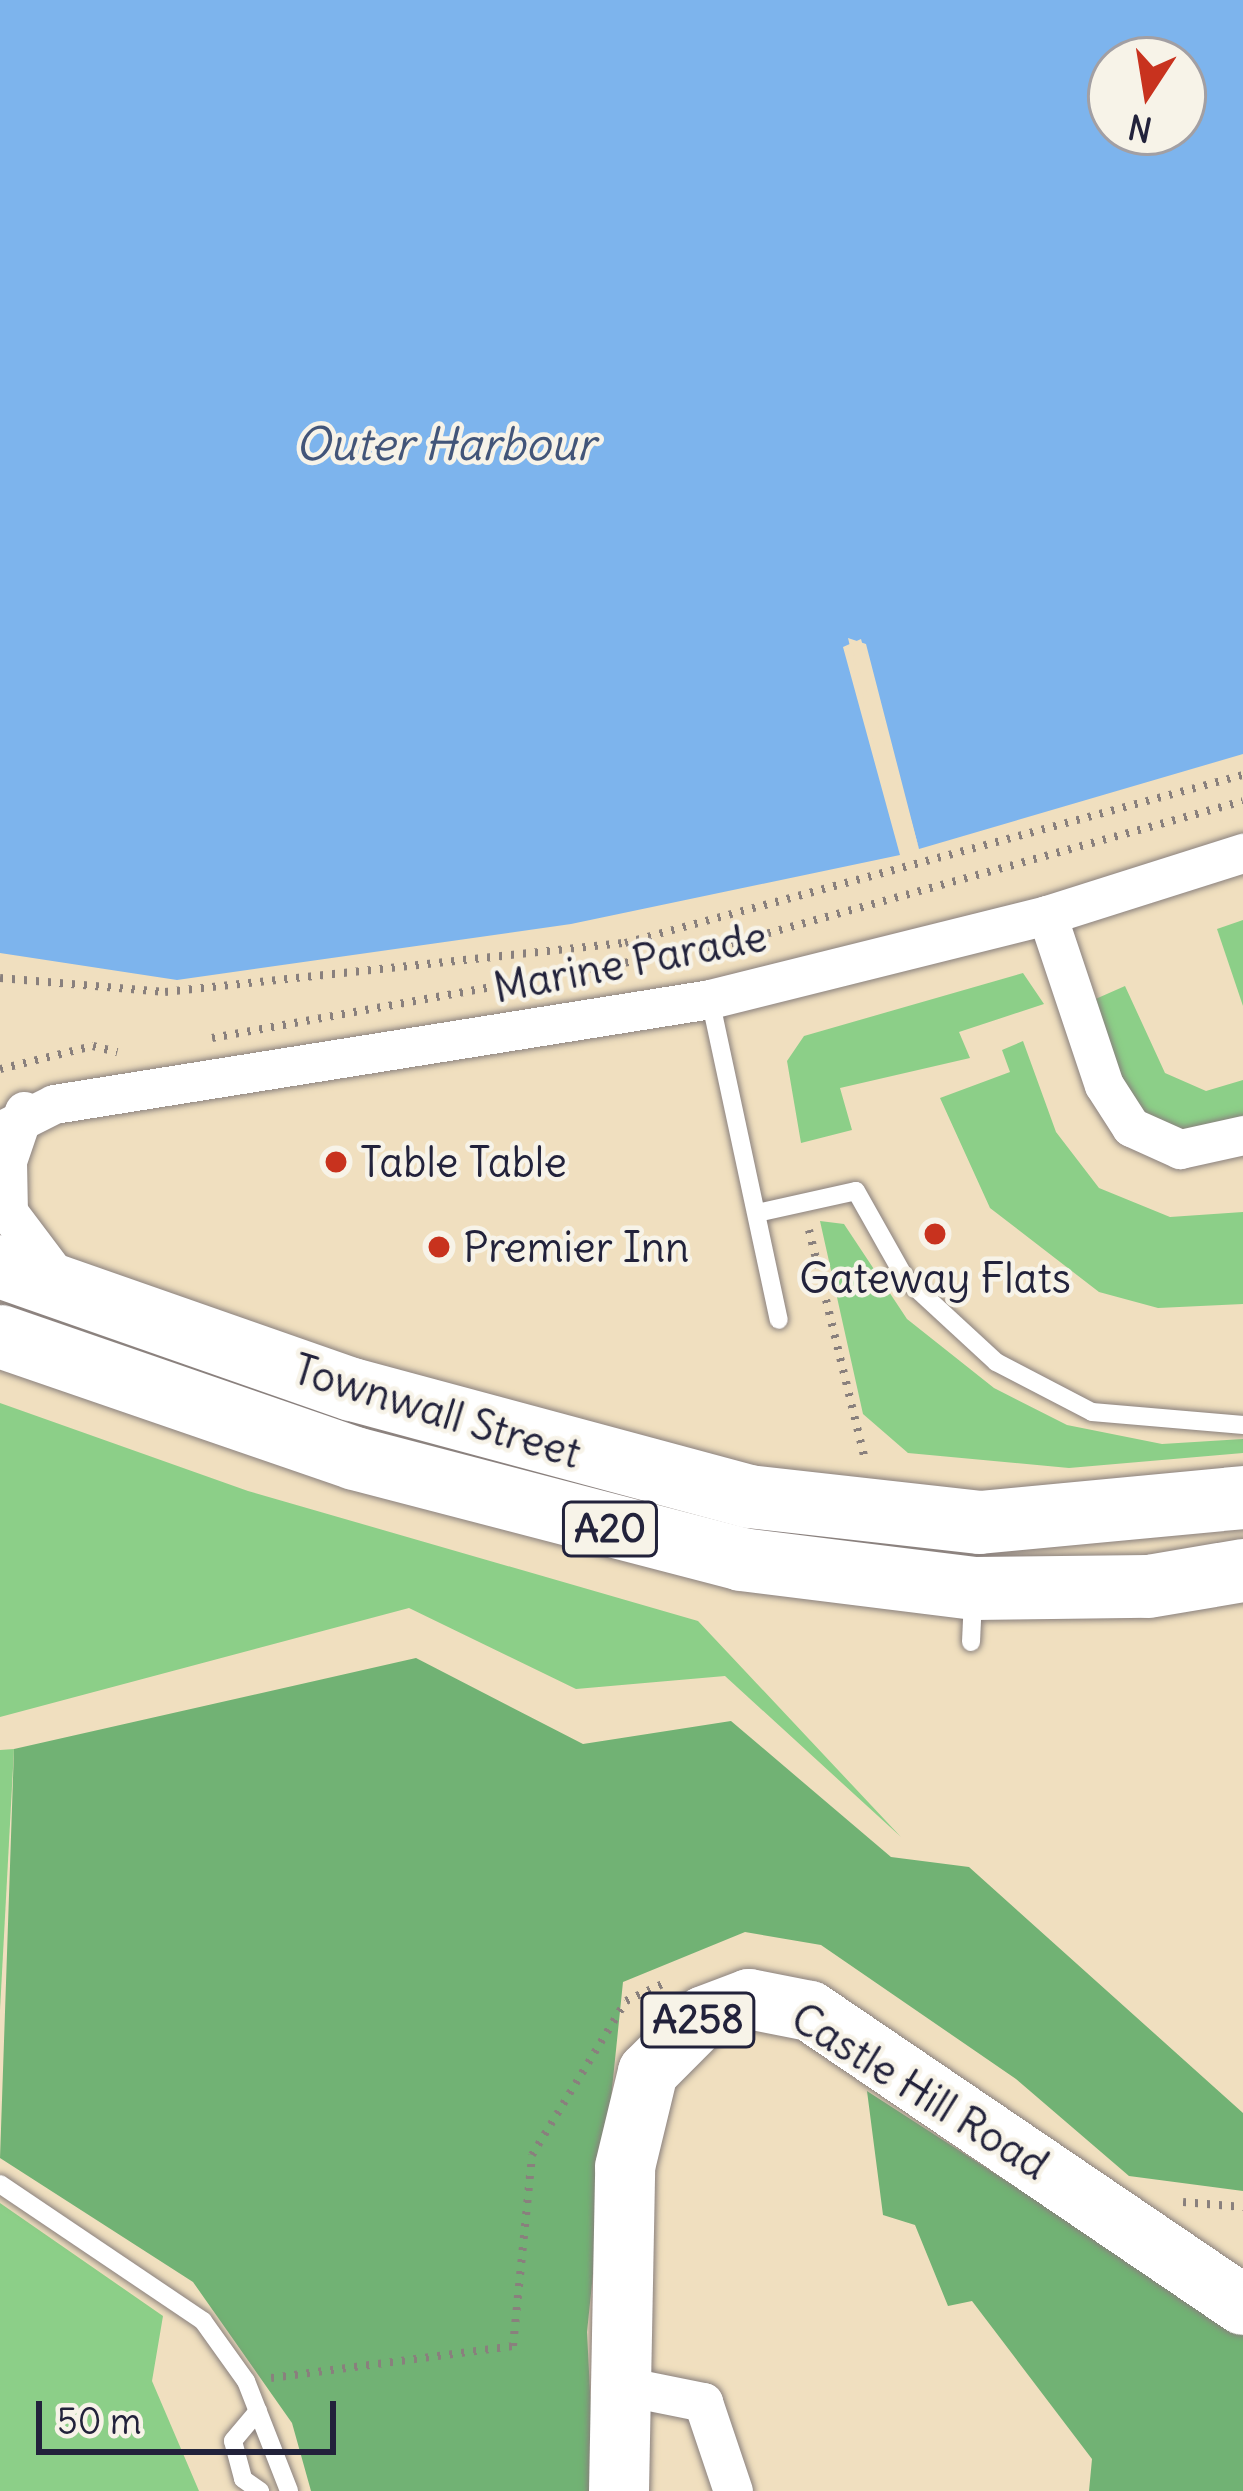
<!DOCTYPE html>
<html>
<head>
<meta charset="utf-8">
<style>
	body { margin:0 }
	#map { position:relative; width:1243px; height:2491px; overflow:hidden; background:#f0dfbf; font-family:Delius,sans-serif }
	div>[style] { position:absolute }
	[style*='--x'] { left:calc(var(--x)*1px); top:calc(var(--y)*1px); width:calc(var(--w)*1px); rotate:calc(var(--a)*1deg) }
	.green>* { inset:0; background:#8ccf88 }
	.forest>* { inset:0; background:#71b274 }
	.water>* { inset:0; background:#7db4ed }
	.pier>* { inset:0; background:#f0dfbf }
	.path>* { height:8px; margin-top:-4px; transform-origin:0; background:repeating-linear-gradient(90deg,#89807d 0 3px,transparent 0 12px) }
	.roads { filter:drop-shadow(0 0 3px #89807d) drop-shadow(0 0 3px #89807d) }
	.service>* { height:18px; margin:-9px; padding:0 9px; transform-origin:9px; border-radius:9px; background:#fff }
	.minor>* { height:39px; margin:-19.5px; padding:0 19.5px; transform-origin:19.5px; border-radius:19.5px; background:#fff }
	.primary>* { height:60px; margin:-30px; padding:0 30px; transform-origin:30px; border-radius:30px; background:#fff }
	.trunk>* { height:63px; margin:-31.5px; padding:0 31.5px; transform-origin:31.5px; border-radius:31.5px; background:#fff }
	.dots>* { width:33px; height:33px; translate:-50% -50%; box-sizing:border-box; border:6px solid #f7f3e8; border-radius:50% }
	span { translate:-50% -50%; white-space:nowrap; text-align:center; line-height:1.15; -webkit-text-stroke:9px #f7f3e8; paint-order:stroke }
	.shield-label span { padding:3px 9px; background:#f7f3e8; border:3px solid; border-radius:9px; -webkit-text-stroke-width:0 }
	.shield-label { font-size:39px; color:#22223b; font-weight:700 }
	.street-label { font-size:42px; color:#22223b }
	.poi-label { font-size:42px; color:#22223b }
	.left { translate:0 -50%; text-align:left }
	.water-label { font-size:45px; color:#425579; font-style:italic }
	.north { position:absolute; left:1087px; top:36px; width:120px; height:120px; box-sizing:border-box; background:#f7f3e8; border:3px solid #a29fa3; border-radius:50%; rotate:192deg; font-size:33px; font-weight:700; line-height:48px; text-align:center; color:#22223b }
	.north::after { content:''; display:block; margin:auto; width:42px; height:54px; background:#c8321e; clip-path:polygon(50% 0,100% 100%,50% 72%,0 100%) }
	.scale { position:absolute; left:36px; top:2401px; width:300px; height:54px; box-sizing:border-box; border:6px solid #22223b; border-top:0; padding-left:15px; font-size:36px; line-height:42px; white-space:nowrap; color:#22223b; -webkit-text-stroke:9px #f7f3e8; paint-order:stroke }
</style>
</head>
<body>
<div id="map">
	<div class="green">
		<i style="clip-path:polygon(1243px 920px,1243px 1006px,1217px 929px)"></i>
		<i style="clip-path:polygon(1023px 973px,1044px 1004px,959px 1032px,970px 1058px,840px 1088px,852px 1130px,801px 1143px,787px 1061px,804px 1036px)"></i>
		<i style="clip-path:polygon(1125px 986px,1165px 1073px,1206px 1091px,1243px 1080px,1243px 1124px,1191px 1139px,1130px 1107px,1091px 1001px)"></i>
		<i style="clip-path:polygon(1023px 1041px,1056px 1132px,1099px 1188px,1170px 1217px,1243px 1212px,1243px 1304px,1158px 1308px,1099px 1292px,990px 1208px,940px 1098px,1010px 1072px,1002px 1050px)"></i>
		<i style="clip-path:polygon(820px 1221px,844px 1224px,907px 1319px,994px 1388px,1067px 1425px,1162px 1444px,1243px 1439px,1243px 1453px,1069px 1468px,908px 1453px,863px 1414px)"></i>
		<i style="clip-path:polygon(0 1403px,248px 1491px,698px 1621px,901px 1837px,725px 1676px,576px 1689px,409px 1608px,0 1717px)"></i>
		<i style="clip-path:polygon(14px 1749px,0 2010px,0 1750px)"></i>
		<i style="clip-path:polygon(0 2203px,163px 2316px,152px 2381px,199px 2491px,0 2491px)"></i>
	</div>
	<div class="forest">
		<i style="clip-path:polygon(416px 1658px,583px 1744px,731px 1721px,891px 1857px,969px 1867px,1243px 2113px,1243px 2191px,1129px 2176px,1016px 2079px,821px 1945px,745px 1932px,623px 1982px,587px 2332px,595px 2491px,311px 2491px,292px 2423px,193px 2282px,0 2158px,14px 1749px)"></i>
		<i style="clip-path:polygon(867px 2091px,1243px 2334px,1243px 2491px,1089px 2491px,1092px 2459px,972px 2301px,948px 2306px,915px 2225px,883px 2215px)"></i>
	</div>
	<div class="water">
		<i style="clip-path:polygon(evenodd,0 0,1243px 0,1243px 754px,919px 849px,861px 639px,843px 647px,900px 855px,571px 924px,177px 980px,0 953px,0 0,1111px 60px,1183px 60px,1183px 132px,1111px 132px,1111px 60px)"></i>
	</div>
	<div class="pier">
		<i style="clip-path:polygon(848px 638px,866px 644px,919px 849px,851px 644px,900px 855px)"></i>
	</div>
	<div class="path">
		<i style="--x:0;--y:978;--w:166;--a:4.8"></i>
		<i style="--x:165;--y:992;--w:463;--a:-6.1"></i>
		<i style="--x:625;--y:943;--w:640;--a:-15.21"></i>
		<i style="--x:212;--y:1038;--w:530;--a:-10.33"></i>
		<i style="--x:733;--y:943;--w:529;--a:-15.56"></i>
		<i style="--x:0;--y:1069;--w:96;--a:-13.9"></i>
		<i style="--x:93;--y:1046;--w:25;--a:14"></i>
		<i style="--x:809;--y:1230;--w:237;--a:76.3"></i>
		<i style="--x:1183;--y:2202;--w:60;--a:4.8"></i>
		<i style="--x:271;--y:2378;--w:244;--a:-7.5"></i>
		<i style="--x:513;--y:2346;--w:192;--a:-84.3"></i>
		<i style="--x:532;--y:2155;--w:180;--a:-58.6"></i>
		<i style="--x:626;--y:2001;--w:40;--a:-25"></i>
	</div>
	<div class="roads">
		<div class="service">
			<i style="--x:710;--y:999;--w:328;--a:77.9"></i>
			<i style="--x:757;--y:1213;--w:101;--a:-12.5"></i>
			<i style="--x:856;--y:1191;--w:100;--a:60.6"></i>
			<i style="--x:905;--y:1278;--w:124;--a:42.7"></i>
			<i style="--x:996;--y:1362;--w:108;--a:27.5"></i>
			<i style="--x:1092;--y:1412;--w:152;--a:4.9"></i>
			<i style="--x:971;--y:1642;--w:44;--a:-87.4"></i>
			<i style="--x:0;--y:2184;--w:245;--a:34"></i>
			<i style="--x:203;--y:2321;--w:74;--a:54.4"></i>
			<i style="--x:246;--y:2381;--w:118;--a:68.6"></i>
			<i style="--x:258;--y:2411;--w:39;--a:130"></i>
			<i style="--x:233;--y:2441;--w:39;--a:75"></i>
			<i style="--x:243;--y:2479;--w:21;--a:35"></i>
		</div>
		<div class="minor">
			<i style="--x:1047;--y:915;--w:179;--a:71.5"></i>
			<i style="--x:1104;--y:1085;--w:50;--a:57.3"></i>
			<i style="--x:1131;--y:1127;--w:54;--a:24.2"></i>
			<i style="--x:1180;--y:1149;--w:65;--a:-12.5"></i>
			<i style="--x:24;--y:1111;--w:53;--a:108.8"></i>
			<i style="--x:7;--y:1161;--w:51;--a:88.9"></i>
			<i style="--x:8;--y:1212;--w:81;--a:53"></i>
			<i style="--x:0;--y:1131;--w:60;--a:-26.6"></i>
			<i style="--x:54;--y:1104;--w:664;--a:-9.09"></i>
			<i style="--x:710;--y:999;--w:347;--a:-14"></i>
			<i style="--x:1047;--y:915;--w:206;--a:-17.6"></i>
			<i style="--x:619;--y:2385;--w:86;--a:11.4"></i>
			<i style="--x:703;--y:2402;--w:94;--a:71.4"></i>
		</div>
		<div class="primary">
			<i style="--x:619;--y:2491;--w:324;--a:-88.9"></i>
			<i style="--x:625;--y:2167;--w:98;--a:-76.4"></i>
			<i style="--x:648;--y:2072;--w:79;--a:-45"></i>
			<i style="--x:704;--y:2016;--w:48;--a:-20.7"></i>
			<i style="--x:749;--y:1999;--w:62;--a:11.1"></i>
			<i style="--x:810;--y:2011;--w:523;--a:34.18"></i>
		</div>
		<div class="trunk">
			<i style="--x:0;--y:1266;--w:373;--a:19.3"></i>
			<i style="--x:352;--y:1389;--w:410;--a:15.1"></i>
			<i style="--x:748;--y:1496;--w:232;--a:6.4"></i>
			<i style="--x:979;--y:1522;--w:265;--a:-5.4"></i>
			<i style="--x:0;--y:1336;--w:374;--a:19"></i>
			<i style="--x:354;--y:1458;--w:400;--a:14.6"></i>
			<i style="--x:741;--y:1559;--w:235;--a:7.1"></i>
			<i style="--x:974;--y:1588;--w:174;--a:-0.7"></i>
			<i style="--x:1148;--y:1586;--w:96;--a:-9.6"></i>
		</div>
	</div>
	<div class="dots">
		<i style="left:336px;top:1162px;background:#c8321e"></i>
		<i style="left:935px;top:1234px;background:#c8321e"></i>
		<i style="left:439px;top:1247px;background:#c8321e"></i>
	</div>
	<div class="shield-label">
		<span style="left:610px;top:1529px">A20</span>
		<span style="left:698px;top:2020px">A258</span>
	</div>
	<div class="street-label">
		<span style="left:630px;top:962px;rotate:-11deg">Marine Parade</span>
		<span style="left:437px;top:1411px;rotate:17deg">Townwall Street</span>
		<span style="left:920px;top:2091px;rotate:32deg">Castle Hill Road</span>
	</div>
	<div class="poi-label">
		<span class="left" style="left:360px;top:1162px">Table Table</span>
		<span class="left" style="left:463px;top:1247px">Premier Inn</span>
		<span style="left:935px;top:1278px">Gateway Flats</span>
	</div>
	<div class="water-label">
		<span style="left:445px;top:445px">Outer Harbour</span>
	</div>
	<div class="north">N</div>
	<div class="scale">50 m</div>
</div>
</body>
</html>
